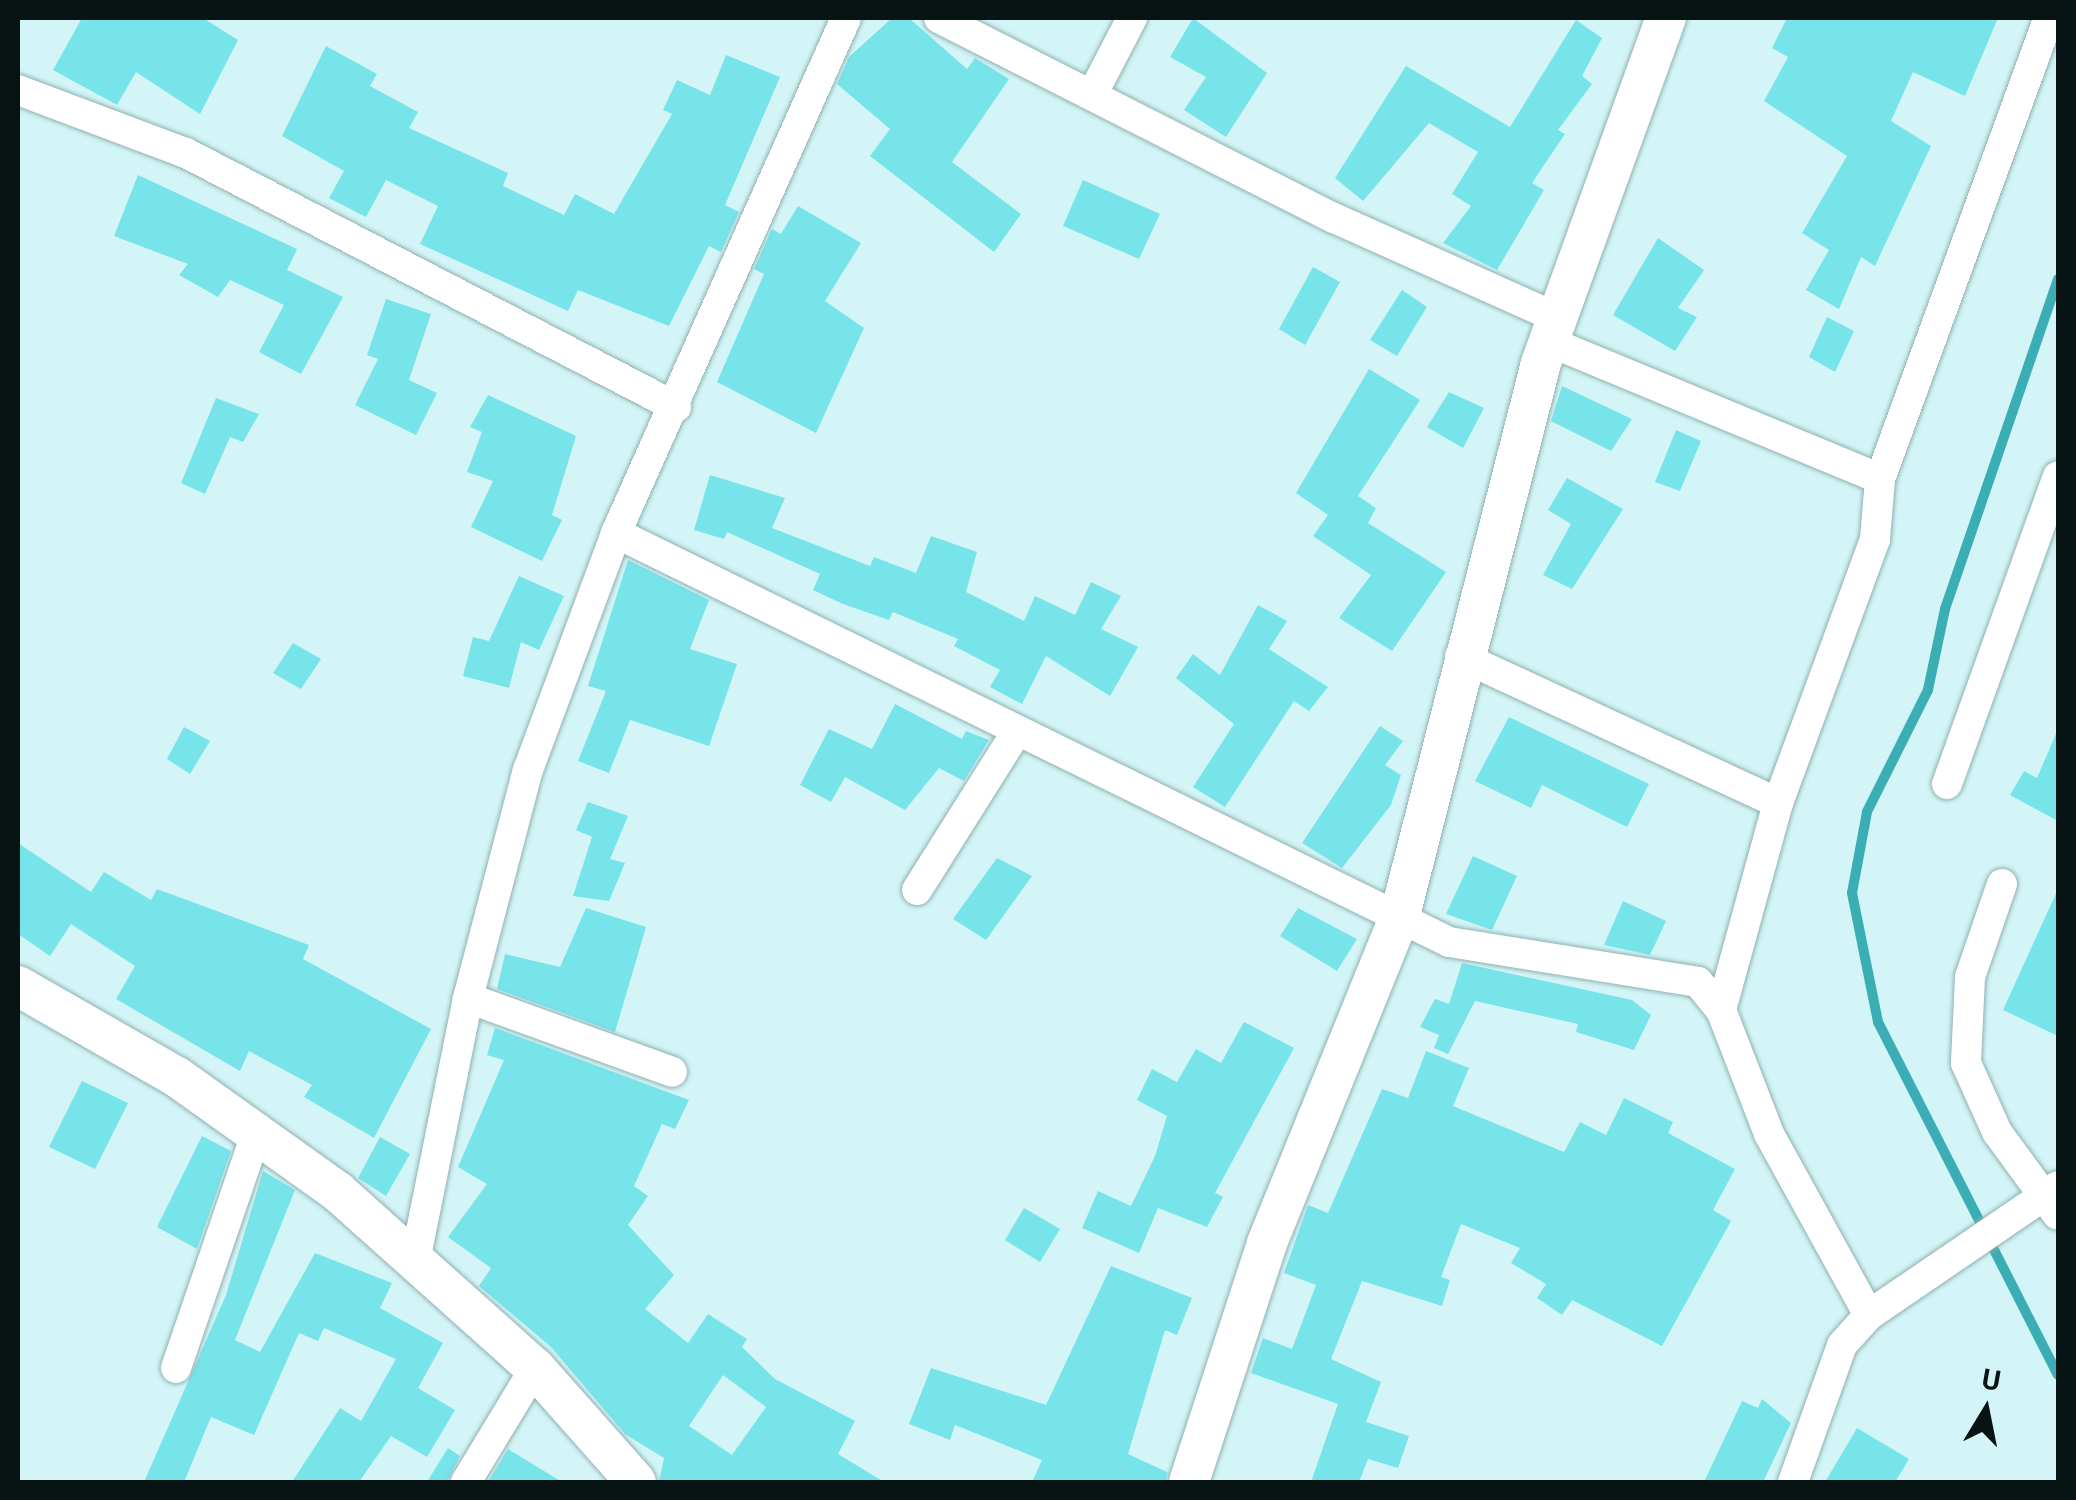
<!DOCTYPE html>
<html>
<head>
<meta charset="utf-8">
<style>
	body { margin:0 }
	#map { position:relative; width:2076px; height:1500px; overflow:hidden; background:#d3f5f7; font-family:Roboto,sans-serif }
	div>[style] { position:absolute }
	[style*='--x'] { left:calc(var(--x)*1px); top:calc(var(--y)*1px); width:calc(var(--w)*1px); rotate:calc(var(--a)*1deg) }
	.stream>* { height:10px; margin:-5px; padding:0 5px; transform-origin:5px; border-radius:5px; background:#3aaeb4 }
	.building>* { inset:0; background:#77e4ea }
	.roads { filter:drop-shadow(0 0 2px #8fb0b1) drop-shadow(0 0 2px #8fb0b1) }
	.minor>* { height:30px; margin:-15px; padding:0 15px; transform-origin:15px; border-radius:15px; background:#fff }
	.secondary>* { height:40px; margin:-20px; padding:0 20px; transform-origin:20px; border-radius:20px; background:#fff }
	span { translate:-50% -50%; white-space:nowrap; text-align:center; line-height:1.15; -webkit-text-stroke:8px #d3f5f7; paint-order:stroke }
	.frame { position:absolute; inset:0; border:20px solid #081414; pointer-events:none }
	.north { position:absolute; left:1936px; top:1360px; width:100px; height:100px; -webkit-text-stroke:8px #d3f5f7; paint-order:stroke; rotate:10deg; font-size:28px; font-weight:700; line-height:40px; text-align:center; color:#081414 }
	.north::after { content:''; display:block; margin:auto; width:35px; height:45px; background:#081414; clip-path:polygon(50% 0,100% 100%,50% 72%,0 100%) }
</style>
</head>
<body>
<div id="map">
	<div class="stream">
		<i style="--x:2058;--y:279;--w:349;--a:108.9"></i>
		<i style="--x:1945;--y:609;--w:83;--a:101.9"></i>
		<i style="--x:1928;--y:690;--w:136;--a:116.6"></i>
		<i style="--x:1867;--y:812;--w:82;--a:100.5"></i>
		<i style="--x:1852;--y:893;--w:132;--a:78.6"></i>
		<i style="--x:1878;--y:1022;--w:396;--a:63"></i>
	</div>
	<div class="building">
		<i style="clip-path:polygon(82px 18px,203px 18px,238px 40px,200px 114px,136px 72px,117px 105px,53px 70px)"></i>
		<i style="clip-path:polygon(892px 18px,909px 18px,967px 69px,975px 58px,1009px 79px,952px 162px,1021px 214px,994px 252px,870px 156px,890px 129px,837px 84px,849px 57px)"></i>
		<i style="clip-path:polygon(1193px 18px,1267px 73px,1226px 137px,1184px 110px,1206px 77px,1170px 57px)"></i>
		<i style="clip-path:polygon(1787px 18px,1998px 18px,1965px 96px,1913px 72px,1891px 121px,1931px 146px,1875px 266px,1861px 257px,1839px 309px,1806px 290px,1829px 250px,1802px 233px,1847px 156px,1764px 101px,1788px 57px,1772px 48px)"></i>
		<i style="clip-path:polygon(1576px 20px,1602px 38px,1582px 76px,1592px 84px,1558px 130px,1565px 134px,1532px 183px,1544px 190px,1497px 270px,1443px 243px,1471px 206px,1452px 194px,1478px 152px,1429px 123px,1363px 201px,1335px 178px,1406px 66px,1510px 127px)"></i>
		<i style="clip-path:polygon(326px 46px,377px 74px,370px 86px,418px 112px,409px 128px,508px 173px,503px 186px,564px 215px,575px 194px,614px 214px,672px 114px,663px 110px,677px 80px,710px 95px,726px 55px,780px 77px,725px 205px,739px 212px,721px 252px,709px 246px,669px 326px,578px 290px,568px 311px,420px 244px,438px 206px,386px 180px,366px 217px,329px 198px,344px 171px,282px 136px)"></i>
		<i style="clip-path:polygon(138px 175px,297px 249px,287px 270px,343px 297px,301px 374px,259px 352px,284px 305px,230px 280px,218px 297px,179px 275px,188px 264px,114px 236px)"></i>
		<i style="clip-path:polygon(1083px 180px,1160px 214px,1139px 259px,1063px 226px)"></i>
		<i style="clip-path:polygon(798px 206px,861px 243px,825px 301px,864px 328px,816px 433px,717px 382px,764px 274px,754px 269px,772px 229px,781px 234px)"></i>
		<i style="clip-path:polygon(1658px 238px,1704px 270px,1678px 308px,1697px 317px,1675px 351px,1613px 315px)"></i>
		<i style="clip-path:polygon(1313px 267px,1340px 282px,1305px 345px,1279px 329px)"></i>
		<i style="clip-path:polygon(1402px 290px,1427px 307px,1397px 356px,1370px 340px)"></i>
		<i style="clip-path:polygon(386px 299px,431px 314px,409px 380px,437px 393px,416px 435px,355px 405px,378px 359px,367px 355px)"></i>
		<i style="clip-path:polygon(1827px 317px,1854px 331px,1835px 372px,1809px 357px)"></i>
		<i style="clip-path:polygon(1369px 369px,1420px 400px,1358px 496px,1376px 508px,1368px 523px,1446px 572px,1392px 651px,1339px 618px,1371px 575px,1313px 536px,1328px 515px,1296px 493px)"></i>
		<i style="clip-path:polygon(1562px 386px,1632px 419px,1611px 451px,1551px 421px)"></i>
		<i style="clip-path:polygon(1449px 392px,1484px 408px,1463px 448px,1427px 427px)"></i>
		<i style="clip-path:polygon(488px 395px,576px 436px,552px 515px,562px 520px,542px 561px,471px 527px,493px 481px,467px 472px,482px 432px,470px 427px)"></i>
		<i style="clip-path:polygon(216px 398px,259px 414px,243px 442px,230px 437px,205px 494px,181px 483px)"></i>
		<i style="clip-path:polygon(1676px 430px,1701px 441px,1680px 491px,1655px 482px)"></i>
		<i style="clip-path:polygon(710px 475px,785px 498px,772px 528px,870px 566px,874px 557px,916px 573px,931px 536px,977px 552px,966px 592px,1024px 621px,1035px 596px,1075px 615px,1091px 582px,1121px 596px,1101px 629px,1138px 647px,1110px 696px,1046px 656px,1022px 704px,990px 687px,1000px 670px,954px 646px,958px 639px,893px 612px,889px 620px,843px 604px,813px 590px,820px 574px,727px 532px,724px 539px,694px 530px)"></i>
		<i style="clip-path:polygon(1567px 478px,1623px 509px,1572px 589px,1543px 575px,1571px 524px,1548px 510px)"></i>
		<i style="clip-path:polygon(628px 560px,709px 600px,690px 649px,737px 664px,709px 746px,630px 720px,609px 773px,578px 761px,606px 691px,588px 686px)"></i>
		<i style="clip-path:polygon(519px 576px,564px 596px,539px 650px,521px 642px,509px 688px,463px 676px,473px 637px,489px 641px)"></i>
		<i style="clip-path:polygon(1258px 605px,1287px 621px,1269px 649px,1328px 687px,1309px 711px,1294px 701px,1225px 807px,1193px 787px,1234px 724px,1176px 678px,1193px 654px,1220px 675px)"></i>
		<i style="clip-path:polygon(293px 643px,321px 659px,301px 689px,273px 673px)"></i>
		<i style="clip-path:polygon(895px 704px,962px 739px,966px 731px,989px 740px,964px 781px,939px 768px,905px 810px,845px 777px,831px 802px,800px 785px,829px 729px,872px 749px)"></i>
		<i style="clip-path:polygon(1509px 717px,1649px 784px,1627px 827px,1542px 785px,1531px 808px,1475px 781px)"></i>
		<i style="clip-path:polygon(1380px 726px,1403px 741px,1385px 765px,1401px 775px,1391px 805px,1342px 868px,1302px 843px)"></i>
		<i style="clip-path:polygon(184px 727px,210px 741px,190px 774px,167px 759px)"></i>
		<i style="clip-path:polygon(2058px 729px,2058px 821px,2010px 795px,2024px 771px,2037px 778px)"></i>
		<i style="clip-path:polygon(588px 802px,628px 816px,610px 859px,625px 863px,609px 901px,573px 896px,592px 837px,576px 830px)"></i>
		<i style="clip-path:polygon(18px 843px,91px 892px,104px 872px,151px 900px,157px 889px,309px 945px,303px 959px,431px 1029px,374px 1138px,304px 1097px,312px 1085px,249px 1051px,240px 1071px,116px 999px,135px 966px,71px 924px,50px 956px,18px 934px)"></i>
		<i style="clip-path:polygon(1473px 856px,1517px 876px,1492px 930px,1446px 914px)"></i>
		<i style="clip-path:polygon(997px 858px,1032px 876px,986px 940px,953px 919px)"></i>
		<i style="clip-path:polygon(2058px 889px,2058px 1036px,2003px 1010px)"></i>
		<i style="clip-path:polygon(1623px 901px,1666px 921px,1650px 955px,1604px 945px)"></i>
		<i style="clip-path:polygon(586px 908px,646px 927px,615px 1032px,497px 989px,505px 954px,560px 967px)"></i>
		<i style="clip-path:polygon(1298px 908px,1357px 939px,1337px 971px,1280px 936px)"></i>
		<i style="clip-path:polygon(1462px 963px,1632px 1000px,1651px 1015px,1634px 1050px,1576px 1032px,1578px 1024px,1475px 1001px,1448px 1054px,1434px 1048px,1439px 1035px,1420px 1027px,1435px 999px,1449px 1004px)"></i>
		<i style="clip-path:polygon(1244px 1022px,1294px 1048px,1215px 1193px,1223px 1197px,1207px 1227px,1158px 1208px,1139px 1253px,1082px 1228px,1098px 1191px,1131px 1206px,1155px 1156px,1167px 1116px,1137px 1100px,1152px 1069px,1177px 1082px,1196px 1049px,1221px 1063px)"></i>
		<i style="clip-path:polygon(evenodd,495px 1028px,689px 1100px,675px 1129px,662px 1124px,634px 1186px,648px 1196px,628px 1225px,674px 1275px,645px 1309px,688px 1343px,708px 1314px,747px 1339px,742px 1347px,775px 1379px,855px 1421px,838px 1454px,884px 1482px,659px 1482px,664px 1458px,625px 1434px,551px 1347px,479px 1286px,491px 1268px,448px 1237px,487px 1184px,458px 1167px,504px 1060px,487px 1055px,495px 1028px,723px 1375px,766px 1407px,732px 1455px,689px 1426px,723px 1375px)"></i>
		<i style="clip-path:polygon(1426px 1051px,1469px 1068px,1453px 1106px,1564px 1152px,1580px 1122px,1606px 1135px,1624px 1098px,1673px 1122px,1668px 1133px,1735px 1169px,1713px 1210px,1731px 1221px,1662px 1346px,1572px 1300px,1562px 1315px,1537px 1298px,1546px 1284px,1511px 1263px,1520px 1248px,1461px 1224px,1441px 1277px,1450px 1280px,1442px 1306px,1362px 1281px,1331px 1359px,1381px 1382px,1366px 1422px,1409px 1436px,1398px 1468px,1368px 1459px,1359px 1482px,1311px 1482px,1338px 1404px,1251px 1373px,1263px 1338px,1292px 1349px,1316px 1285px,1284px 1273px,1308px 1205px,1328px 1213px,1382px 1089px,1408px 1098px)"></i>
		<i style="clip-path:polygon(82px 1081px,128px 1103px,95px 1169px,49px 1147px)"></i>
		<i style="clip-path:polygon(202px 1136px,231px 1151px,197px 1249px,157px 1227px)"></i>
		<i style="clip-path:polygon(380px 1137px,410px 1154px,386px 1196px,358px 1178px)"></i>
		<i style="clip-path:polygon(263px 1171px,295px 1190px,235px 1340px,260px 1352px,315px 1253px,392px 1283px,380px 1308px,443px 1343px,418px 1388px,455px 1410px,427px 1457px,391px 1436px,359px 1482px,292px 1482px,340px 1408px,361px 1421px,396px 1359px,324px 1328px,318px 1341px,299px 1333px,254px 1435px,211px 1417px,184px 1482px,144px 1482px,226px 1295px)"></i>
		<i style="clip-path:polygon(1024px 1208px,1060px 1229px,1040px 1262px,1005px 1240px)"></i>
		<i style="clip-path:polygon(1111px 1266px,1192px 1298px,1177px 1335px,1165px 1330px,1128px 1454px,1167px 1472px,1166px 1482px,1032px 1482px,1042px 1460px,955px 1425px,950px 1440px,909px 1424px,931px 1368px,1046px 1405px)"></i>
		<i style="clip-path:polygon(1762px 1399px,1791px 1423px,1763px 1482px,1704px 1482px,1742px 1401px,1758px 1408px)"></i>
		<i style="clip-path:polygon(1857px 1428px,1909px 1459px,1895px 1482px,1825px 1482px)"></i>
		<i style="clip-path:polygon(448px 1448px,460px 1456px,447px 1482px,427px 1482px)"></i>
		<i style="clip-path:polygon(508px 1449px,562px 1482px,488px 1482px)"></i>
	</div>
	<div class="roads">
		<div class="minor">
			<i style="--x:939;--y:18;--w:443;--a:26.9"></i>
			<i style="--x:1334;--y:218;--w:248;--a:24.1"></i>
			<i style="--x:18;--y:90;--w:179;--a:20.6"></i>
			<i style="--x:186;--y:153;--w:552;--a:27.4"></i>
			<i style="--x:1093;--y:93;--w:85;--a:-62.5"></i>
			<i style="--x:1550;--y:342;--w:357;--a:22.5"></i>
			<i style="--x:1880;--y:479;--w:491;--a:-69.9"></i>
			<i style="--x:616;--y:533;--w:928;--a:26.15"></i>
			<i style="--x:1449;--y:942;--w:252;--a:9.1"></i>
			<i style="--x:1698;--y:982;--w:36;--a:51"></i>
			<i style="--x:1721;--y:1010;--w:133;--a:68.8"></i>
			<i style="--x:1769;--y:1134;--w:207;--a:61.1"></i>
			<i style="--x:1460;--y:656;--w:350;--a:24.8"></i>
			<i style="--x:1947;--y:784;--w:327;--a:-70.2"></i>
			<i style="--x:2002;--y:884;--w:98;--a:109"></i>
			<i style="--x:1970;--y:977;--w:86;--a:92.7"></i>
			<i style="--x:1966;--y:1063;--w:76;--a:65.8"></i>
			<i style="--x:1997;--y:1132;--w:102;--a:53.8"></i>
			<i style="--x:917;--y:890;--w:188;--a:-57.8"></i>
			<i style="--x:468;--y:998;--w:217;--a:19.9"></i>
			<i style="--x:1721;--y:1010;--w:215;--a:-74.6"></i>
			<i style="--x:1778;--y:803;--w:281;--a:-69.8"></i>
			<i style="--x:1875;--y:539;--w:60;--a:-85.2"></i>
			<i style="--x:416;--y:1256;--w:263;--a:-78.6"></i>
			<i style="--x:468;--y:998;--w:236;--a:-75.3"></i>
			<i style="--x:528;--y:770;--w:253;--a:-69.6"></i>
			<i style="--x:616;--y:533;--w:564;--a:-65.93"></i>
			<i style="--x:176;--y:1368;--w:253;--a:-71.1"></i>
			<i style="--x:466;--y:1482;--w:133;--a:-58.8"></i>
			<i style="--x:1793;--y:1482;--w:145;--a:-70.3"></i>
			<i style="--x:1842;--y:1345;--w:40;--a:-48"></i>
			<i style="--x:1869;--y:1315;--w:229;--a:-34.3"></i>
		</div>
		<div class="secondary">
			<i style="--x:18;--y:986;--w:183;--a:29.8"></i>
			<i style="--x:177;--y:1077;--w:198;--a:35.5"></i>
			<i style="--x:338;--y:1192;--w:264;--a:41.8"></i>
			<i style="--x:535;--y:1368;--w:152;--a:48.5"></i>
			<i style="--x:1189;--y:1482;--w:251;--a:-71.9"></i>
			<i style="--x:1267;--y:1243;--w:354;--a:-67.9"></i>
			<i style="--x:1400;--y:915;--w:570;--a:-75.67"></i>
			<i style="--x:1541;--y:363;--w:367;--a:-70.1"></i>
		</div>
	</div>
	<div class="frame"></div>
	<div class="north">U</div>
</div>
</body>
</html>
